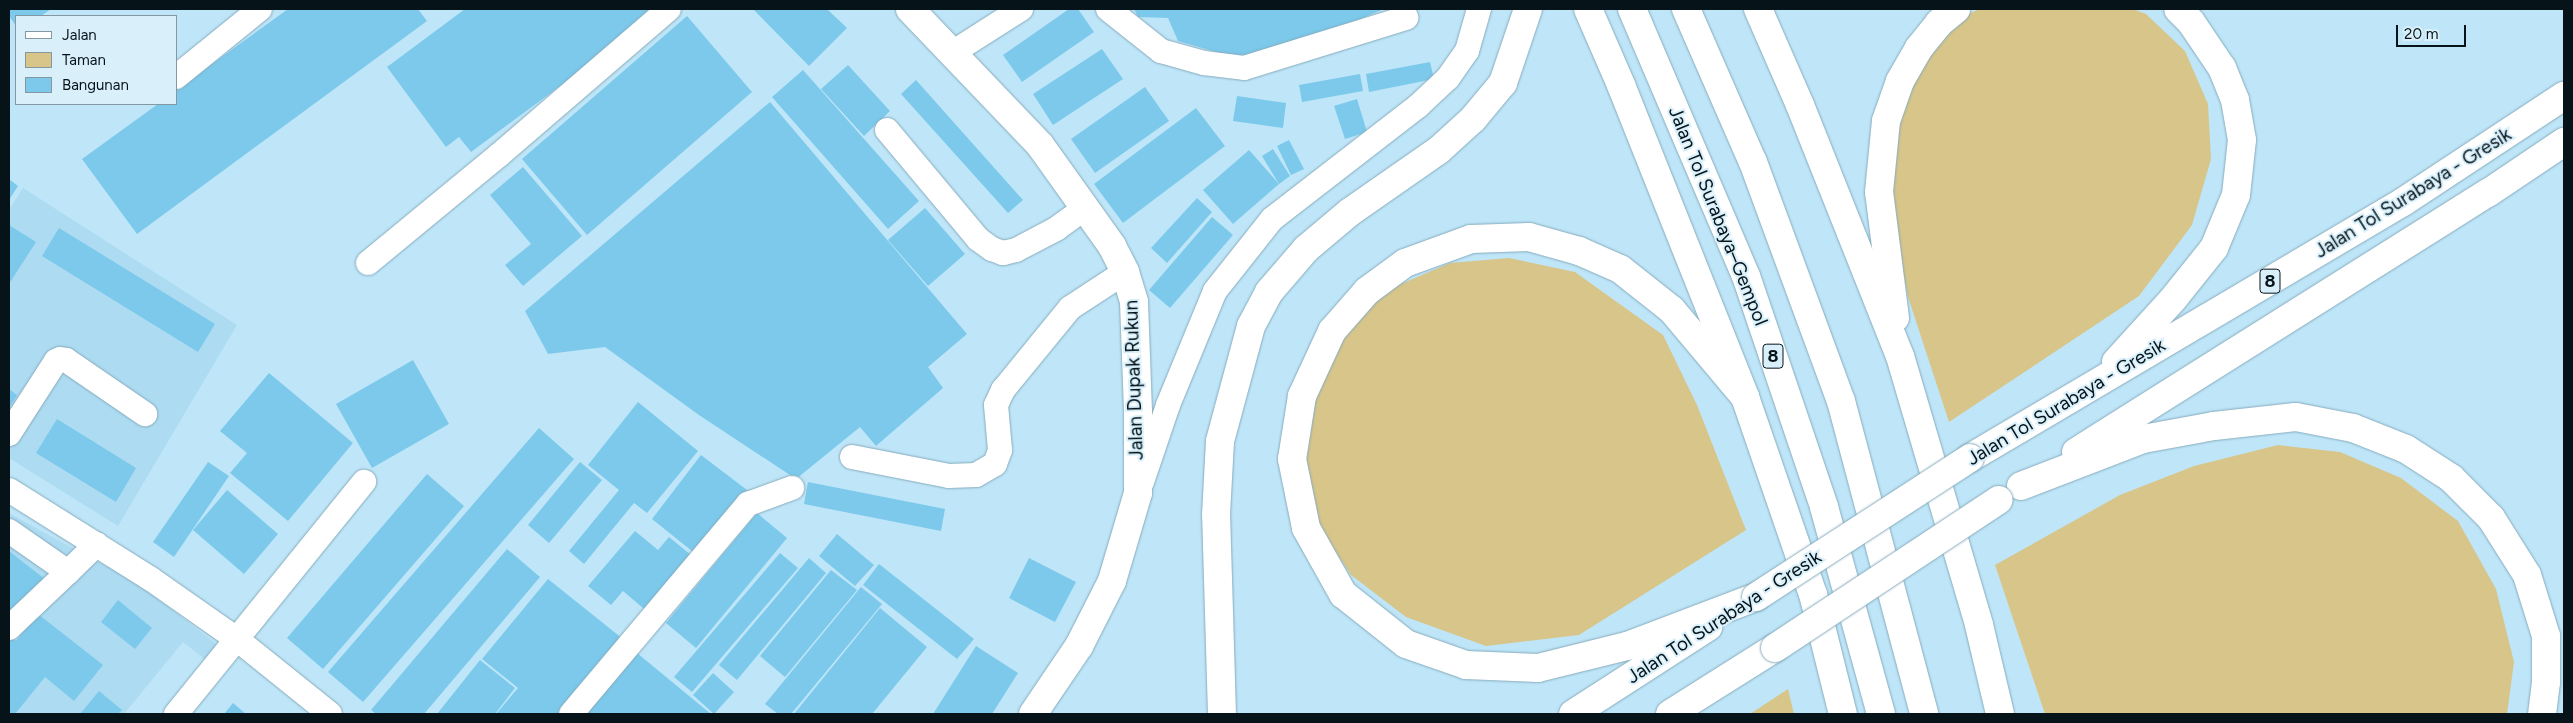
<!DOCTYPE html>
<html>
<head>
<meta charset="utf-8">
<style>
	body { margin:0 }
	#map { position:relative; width:2573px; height:723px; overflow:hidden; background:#bfe6f8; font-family:Figtree,sans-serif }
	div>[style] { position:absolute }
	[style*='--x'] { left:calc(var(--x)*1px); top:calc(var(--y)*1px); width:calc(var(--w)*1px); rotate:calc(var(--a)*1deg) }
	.built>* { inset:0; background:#addbf2 }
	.green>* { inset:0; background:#d7c58a }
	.building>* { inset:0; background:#7cc9eb }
	.roads { filter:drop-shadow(0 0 1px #86abbd) drop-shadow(0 0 1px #86abbd) }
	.minor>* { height:24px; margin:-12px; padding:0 12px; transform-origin:12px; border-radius:12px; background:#fff }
	.major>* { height:28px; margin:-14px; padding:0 14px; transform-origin:14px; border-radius:14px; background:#fff }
	.highway>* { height:28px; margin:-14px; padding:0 14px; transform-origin:14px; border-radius:14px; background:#fff }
	.bridges { filter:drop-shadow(0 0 1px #86abbd) drop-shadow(0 0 1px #86abbd) }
	.highway-bridge>* { height:28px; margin:-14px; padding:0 14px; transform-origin:14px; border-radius:14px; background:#fff }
	span { translate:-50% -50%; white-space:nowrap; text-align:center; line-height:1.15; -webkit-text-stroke:4px #d9f0fb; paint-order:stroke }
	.shield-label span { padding:1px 4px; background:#d9f0fb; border:1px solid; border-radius:4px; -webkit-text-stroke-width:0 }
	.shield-label { font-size:18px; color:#06141a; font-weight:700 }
	.street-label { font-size:19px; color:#06141a }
	.frame { position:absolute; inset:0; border:10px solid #06141a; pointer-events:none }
	.legend { position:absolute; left:15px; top:15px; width:162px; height:90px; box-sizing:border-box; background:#d9f0fb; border:1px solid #8598a1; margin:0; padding:6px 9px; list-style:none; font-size:15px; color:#06141a }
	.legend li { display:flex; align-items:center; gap:10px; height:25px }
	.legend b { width:25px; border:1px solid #8598a1 }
	.scale { position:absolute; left:2396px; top:25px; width:70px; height:22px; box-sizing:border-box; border:2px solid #06141a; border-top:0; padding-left:6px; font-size:15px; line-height:18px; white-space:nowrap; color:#06141a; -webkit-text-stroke:4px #d9f0fb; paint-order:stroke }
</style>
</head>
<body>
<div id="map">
	<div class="built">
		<i style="clip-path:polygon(23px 188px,237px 325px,118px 526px,9px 458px,9px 210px)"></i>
		<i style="clip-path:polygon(9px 513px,105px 566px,123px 572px,220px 647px,208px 662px,183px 642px,124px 714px,9px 714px)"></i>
	</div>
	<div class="green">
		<i style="clip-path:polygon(1980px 9px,2133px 9px,2146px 14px,2185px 51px,2208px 104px,2211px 159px,2192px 225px,2139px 296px,1949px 422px,1908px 297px,1886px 187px,1895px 119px,1921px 62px,1963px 16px)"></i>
		<i style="clip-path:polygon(1509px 258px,1575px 272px,1663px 335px,1697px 405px,1746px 530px,1579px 635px,1486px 646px,1406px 617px,1351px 575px,1316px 522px,1300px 457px,1312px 398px,1344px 335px,1387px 290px,1450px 263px)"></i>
		<i style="clip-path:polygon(2278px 445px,2340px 452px,2401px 478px,2458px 521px,2496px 589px,2514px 662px,2507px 714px,2045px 714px,1995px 565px,2120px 495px,2194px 466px)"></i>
		<i style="clip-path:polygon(1788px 689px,1794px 714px,1750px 714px)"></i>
	</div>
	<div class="building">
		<i style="clip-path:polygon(9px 9px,51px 9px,41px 16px,16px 16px,16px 26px,9px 16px)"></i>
		<i style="clip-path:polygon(288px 9px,418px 9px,427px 21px,137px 234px,82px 159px,158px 104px,176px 104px,176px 90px)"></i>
		<i style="clip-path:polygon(465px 9px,664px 9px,471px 152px,459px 137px,446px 147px,387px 67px)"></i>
		<i style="clip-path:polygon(753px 9px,827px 9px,847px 28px,809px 66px)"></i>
		<i style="clip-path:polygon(1069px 9px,1078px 9px,1094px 32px,1022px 82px,1003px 55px)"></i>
		<i style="clip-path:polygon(1134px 9px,1384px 9px,1274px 56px,1230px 56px,1178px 41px,1168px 18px,1138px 17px)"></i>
		<i style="clip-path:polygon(687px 16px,752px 92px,587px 235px,522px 159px)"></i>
		<i style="clip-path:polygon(1102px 49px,1123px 79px,1053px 125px,1033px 94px)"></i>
		<i style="clip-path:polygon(1430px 62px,1434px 79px,1369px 92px,1366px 74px)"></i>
		<i style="clip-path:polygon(848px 65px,890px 111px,864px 136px,821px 89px)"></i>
		<i style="clip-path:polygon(803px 70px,919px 201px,888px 229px,772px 97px)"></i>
		<i style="clip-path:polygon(1360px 74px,1363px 91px,1302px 102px,1299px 85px)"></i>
		<i style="clip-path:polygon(916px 80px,1023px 200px,1008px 213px,901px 94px)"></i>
		<i style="clip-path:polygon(1145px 87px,1169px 121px,1095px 173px,1071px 139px)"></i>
		<i style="clip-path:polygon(1237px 96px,1286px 103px,1283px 128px,1233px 121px)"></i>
		<i style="clip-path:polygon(1357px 99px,1367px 132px,1345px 139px,1334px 106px)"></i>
		<i style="clip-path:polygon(770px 102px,967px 334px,928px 367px,943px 388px,876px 446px,860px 427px,796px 479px,699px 415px,605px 347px,548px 354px,525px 311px)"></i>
		<i style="clip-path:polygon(1196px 108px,1225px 146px,1123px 223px,1094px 184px)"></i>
		<i style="clip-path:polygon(1289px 140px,1304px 169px,1291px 175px,1277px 146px)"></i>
		<i style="clip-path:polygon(1273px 149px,1290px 176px,1279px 184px,1262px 156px)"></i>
		<i style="clip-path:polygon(1249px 150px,1279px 184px,1233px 224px,1203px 190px)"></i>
		<i style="clip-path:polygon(523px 167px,582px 236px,523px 286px,505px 265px,531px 244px,490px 195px)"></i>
		<i style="clip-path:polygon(9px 179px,18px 186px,9px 200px)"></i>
		<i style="clip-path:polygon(1197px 198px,1212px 212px,1167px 263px,1151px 248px)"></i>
		<i style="clip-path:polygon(925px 208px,965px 254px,928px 286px,888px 240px)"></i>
		<i style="clip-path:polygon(1212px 217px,1233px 235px,1170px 308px,1149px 290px)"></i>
		<i style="clip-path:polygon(9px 225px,36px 242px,9px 284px)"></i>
		<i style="clip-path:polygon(59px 228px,215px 324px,198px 352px,42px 256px)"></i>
		<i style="clip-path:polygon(413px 360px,449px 424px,372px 468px,336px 404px)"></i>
		<i style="clip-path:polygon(269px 373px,353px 443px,288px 521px,230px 473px,247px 453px,220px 431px)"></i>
		<i style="clip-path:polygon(9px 389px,17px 395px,9px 408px)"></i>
		<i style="clip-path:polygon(638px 402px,698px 451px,647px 513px,634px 503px,584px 564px,569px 551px,619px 490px,588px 465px)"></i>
		<i style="clip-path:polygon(57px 419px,136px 468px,116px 502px,36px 453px)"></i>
		<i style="clip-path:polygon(539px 428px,574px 459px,363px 702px,328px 672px)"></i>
		<i style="clip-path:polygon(701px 455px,747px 490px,697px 555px,652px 519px)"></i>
		<i style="clip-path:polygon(208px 462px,229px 476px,174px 557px,153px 542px)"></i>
		<i style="clip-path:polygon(580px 462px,602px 480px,549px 543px,528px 525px)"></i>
		<i style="clip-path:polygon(427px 474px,464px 506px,323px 669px,287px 638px)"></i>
		<i style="clip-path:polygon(808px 482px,945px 509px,941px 531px,804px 504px)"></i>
		<i style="clip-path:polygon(227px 490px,278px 534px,244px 574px,193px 530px)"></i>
		<i style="clip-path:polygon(757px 513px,787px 538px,696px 648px,666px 623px)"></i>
		<i style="clip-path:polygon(635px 531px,658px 550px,669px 537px,696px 559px,650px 614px,623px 591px,611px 605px,588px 586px)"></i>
		<i style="clip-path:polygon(837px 534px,874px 565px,855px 586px,819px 556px)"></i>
		<i style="clip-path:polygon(507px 549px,540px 577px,424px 714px,376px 714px,371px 710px)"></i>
		<i style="clip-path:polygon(9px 551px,46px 580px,9px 614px)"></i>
		<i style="clip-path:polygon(780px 553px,798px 568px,692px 692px,674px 677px)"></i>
		<i style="clip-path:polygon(809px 558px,826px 573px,737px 680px,719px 665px)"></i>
		<i style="clip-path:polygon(1029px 558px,1076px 582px,1055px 622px,1009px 598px)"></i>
		<i style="clip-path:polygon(879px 564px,974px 639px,957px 659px,863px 585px)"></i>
		<i style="clip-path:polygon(831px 570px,857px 590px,785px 677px,760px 656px)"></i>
		<i style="clip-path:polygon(548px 579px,623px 639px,561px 714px,496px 714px,518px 688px,482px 659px)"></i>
		<i style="clip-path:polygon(861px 587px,882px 604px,791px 714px,778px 714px,765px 704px)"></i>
		<i style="clip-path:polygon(118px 600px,152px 628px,135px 649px,101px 622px)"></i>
		<i style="clip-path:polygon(880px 608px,927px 647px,872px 714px,794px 714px)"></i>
		<i style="clip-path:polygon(38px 614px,103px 665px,74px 701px,45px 677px,15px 714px,9px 714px,9px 636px,16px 641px)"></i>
		<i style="clip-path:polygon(976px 646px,1018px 673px,992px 714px,933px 714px)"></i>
		<i style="clip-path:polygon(637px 653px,711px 714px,586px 714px)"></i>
		<i style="clip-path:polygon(480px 660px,515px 688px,495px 714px,437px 714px)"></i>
		<i style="clip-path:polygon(713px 673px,734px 692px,714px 714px,693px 695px)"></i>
		<i style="clip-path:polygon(99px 691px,122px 710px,118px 714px,80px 714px)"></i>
		<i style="clip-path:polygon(233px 703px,246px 714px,224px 714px)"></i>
	</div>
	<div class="roads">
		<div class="minor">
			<i style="--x:1108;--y:9;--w:68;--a:38.4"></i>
			<i style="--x:1161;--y:51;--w:45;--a:15.6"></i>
			<i style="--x:1204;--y:63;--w:40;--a:7.1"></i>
			<i style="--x:1244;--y:68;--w:170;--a:-17.2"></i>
			<i style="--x:952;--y:53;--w:82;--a:-32.5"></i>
			<i style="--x:176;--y:77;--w:108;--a:-39"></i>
			<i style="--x:887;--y:130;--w:142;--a:50.1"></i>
			<i style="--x:978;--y:239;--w:17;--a:36"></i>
			<i style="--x:992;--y:249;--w:12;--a:20"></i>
			<i style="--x:1003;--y:253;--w:13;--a:-13"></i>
			<i style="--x:1016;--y:250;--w:45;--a:-27.7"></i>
			<i style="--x:1056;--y:229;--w:36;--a:-36"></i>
			<i style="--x:368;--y:263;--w:170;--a:-39.5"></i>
			<i style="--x:499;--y:155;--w:224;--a:-40.7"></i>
			<i style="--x:9;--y:434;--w:87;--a:-57.2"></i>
			<i style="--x:56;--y:361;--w:4;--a:-27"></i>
			<i style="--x:60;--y:359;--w:6;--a:9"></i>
			<i style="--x:66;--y:360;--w:96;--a:34.4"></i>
			<i style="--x:852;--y:457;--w:99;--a:11.1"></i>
			<i style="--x:949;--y:476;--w:27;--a:-2"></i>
			<i style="--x:976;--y:475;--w:22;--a:-30"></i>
			<i style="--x:995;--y:464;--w:15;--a:-70"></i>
			<i style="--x:1000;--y:450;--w:45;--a:-95.1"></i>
			<i style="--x:996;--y:405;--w:17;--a:-65"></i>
			<i style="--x:1003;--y:390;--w:106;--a:-50.7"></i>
			<i style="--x:1070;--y:308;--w:66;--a:-33.2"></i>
			<i style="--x:1142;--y:482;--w:81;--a:-71.3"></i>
			<i style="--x:1168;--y:405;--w:123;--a:-67.6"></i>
			<i style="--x:1215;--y:291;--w:92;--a:-51.6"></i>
			<i style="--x:1272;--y:219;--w:185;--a:-37.7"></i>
			<i style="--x:1418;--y:106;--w:41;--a:-43"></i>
			<i style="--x:1448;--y:78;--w:33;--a:-55"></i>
			<i style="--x:1467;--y:51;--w:44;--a:-74.1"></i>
			<i style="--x:9;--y:490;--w:168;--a:32.1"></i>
			<i style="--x:151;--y:579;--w:106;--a:35"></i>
			<i style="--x:238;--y:640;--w:118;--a:38.8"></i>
			<i style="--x:9;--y:531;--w:72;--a:34.8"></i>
			<i style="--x:68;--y:572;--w:40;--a:-44"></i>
			<i style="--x:9;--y:628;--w:81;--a:-43.5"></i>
			<i style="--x:176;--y:714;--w:299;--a:-51"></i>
			<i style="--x:571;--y:714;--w:275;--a:-49.9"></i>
			<i style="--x:748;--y:504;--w:47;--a:-20"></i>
		</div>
		<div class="major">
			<i style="--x:910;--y:9;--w:188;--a:46.3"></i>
			<i style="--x:1040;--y:145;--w:124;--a:54.5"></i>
			<i style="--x:1112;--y:246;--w:29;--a:63"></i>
			<i style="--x:1125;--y:272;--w:31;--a:73"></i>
			<i style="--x:1134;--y:302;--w:111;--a:87.9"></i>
			<i style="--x:1138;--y:413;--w:80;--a:90"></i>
			<i style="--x:1138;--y:493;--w:92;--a:106.5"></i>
			<i style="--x:1112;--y:581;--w:73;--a:116.9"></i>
			<i style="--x:1079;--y:646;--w:82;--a:124.1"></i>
		</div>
		<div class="highway">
			<i style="--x:1588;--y:9;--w:83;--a:66.5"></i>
			<i style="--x:1621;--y:85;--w:336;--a:68.3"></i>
			<i style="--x:1745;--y:397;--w:208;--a:71"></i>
			<i style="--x:1813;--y:594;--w:124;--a:76"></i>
			<i style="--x:1632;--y:9;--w:290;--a:66.9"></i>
			<i style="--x:1746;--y:276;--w:244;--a:71.3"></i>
			<i style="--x:1824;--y:507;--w:215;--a:74.6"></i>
			<i style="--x:1686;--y:9;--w:167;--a:66.4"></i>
			<i style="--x:1753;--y:162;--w:255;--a:69.8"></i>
			<i style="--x:1841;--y:401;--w:324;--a:75.1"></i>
			<i style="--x:1758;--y:9;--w:105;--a:66.4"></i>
			<i style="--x:1800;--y:105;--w:270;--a:68.3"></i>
			<i style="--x:1900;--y:356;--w:280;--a:73.6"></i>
			<i style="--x:1979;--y:625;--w:91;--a:76.7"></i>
			<i style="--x:1895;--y:318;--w:127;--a:-97.2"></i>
			<i style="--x:1879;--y:192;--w:71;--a:-84.4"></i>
			<i style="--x:1886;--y:121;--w:42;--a:-70.7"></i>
			<i style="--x:1900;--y:81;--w:38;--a:-60"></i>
			<i style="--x:1919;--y:48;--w:32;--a:-51"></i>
			<i style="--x:1939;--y:23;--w:22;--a:-39"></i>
			<i style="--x:2116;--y:362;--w:86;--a:-47.8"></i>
			<i style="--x:2174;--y:298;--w:64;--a:-51.3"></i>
			<i style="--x:2214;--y:248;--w:57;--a:-67.5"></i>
			<i style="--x:2236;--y:195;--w:55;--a:-83.8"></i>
			<i style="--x:2242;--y:140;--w:41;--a:-99.9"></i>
			<i style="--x:2235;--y:100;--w:35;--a:-112"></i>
			<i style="--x:2222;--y:68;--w:55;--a:-124"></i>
			<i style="--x:2191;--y:22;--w:18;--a:-135"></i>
			<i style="--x:1745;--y:397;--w:114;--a:-130"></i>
			<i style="--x:1672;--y:310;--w:66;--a:-141.7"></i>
			<i style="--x:1620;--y:269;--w:45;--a:-156.3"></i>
			<i style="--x:1579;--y:251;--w:52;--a:-164.4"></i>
			<i style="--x:1529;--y:237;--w:58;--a:178"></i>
			<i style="--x:1471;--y:239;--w:70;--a:160"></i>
			<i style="--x:1405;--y:263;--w:47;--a:143.6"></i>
			<i style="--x:1367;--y:291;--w:53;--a:131.2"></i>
			<i style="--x:1332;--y:331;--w:72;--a:114.8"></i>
			<i style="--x:1302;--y:396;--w:64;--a:99"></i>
			<i style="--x:1292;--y:459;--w:70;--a:78.5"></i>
			<i style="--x:1306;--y:528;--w:76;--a:60.7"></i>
			<i style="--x:1343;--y:594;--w:80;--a:38.4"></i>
			<i style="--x:1406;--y:644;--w:64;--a:19.3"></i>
			<i style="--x:1466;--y:665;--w:72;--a:2.4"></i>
			<i style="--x:1538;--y:668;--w:92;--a:-13.9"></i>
			<i style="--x:1627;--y:646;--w:138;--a:-20.8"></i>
			<i style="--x:2076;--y:452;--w:487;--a:-32.2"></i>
			<i style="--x:2488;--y:193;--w:92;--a:-33.9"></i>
			<i style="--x:1970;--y:458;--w:503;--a:-30.59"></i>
			<i style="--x:2403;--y:202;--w:193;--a:-33.4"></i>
			<i style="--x:2021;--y:486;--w:131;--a:-21.1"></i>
			<i style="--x:2143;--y:439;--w:72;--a:-10.4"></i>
			<i style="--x:2214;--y:426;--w:82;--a:-6.3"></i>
			<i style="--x:2296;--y:417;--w:58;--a:10.9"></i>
			<i style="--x:2353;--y:428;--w:57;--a:21.6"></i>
			<i style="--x:2406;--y:449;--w:54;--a:32.8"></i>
			<i style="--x:2451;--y:478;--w:57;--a:45"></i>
			<i style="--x:2491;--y:518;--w:67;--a:57.7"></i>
			<i style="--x:2527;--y:575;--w:64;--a:72.7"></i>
			<i style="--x:2546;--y:636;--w:46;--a:90"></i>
			<i style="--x:2546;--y:682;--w:32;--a:97"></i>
			<i style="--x:1222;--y:714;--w:199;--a:-91.7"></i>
			<i style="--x:1216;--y:515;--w:74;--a:-86.9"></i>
			<i style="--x:1220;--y:441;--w:119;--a:-74.9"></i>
			<i style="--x:1251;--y:326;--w:38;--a:-62"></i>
			<i style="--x:1269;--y:292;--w:57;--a:-49.3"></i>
			<i style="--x:1306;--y:249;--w:57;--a:-40.1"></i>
			<i style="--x:1350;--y:212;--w:108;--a:-34.9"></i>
			<i style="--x:1439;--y:150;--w:46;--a:-42.4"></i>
			<i style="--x:1473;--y:119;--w:47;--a:-50.2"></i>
			<i style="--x:1503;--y:83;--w:78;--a:-71.3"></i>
			<i style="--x:1573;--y:714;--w:161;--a:-32.8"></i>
			<i style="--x:1670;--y:714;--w:124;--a:-32.2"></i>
		</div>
	</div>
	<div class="bridges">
		<div class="highway-bridge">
			<i style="--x:1756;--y:597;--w:255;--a:-33"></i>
			<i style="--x:1775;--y:648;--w:268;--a:-33.5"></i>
		</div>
	</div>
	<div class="shield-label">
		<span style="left:2270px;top:281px">8</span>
		<span style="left:1773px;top:356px">8</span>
	</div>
	<div class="street-label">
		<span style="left:2413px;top:193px;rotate:-32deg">Jalan Tol Surabaya - Gresik</span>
		<span style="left:1718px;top:216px;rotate:68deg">Jalan Tol Surabaya–Gempol</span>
		<span style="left:1134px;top:380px;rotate:-92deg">Jalan Dupak Rukun</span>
		<span style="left:2066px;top:402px;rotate:-31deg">Jalan Tol Surabaya - Gresik</span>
		<span style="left:1724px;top:617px;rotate:-33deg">Jalan Tol Surabaya - Gresik</span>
	</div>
	<div class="frame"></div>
	<ul class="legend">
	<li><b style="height:6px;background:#fff"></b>Jalan</li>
	<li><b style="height:14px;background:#d7c58a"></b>Taman</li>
	<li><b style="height:14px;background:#7cc9eb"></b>Bangunan</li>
	</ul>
	<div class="scale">20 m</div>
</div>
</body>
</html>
